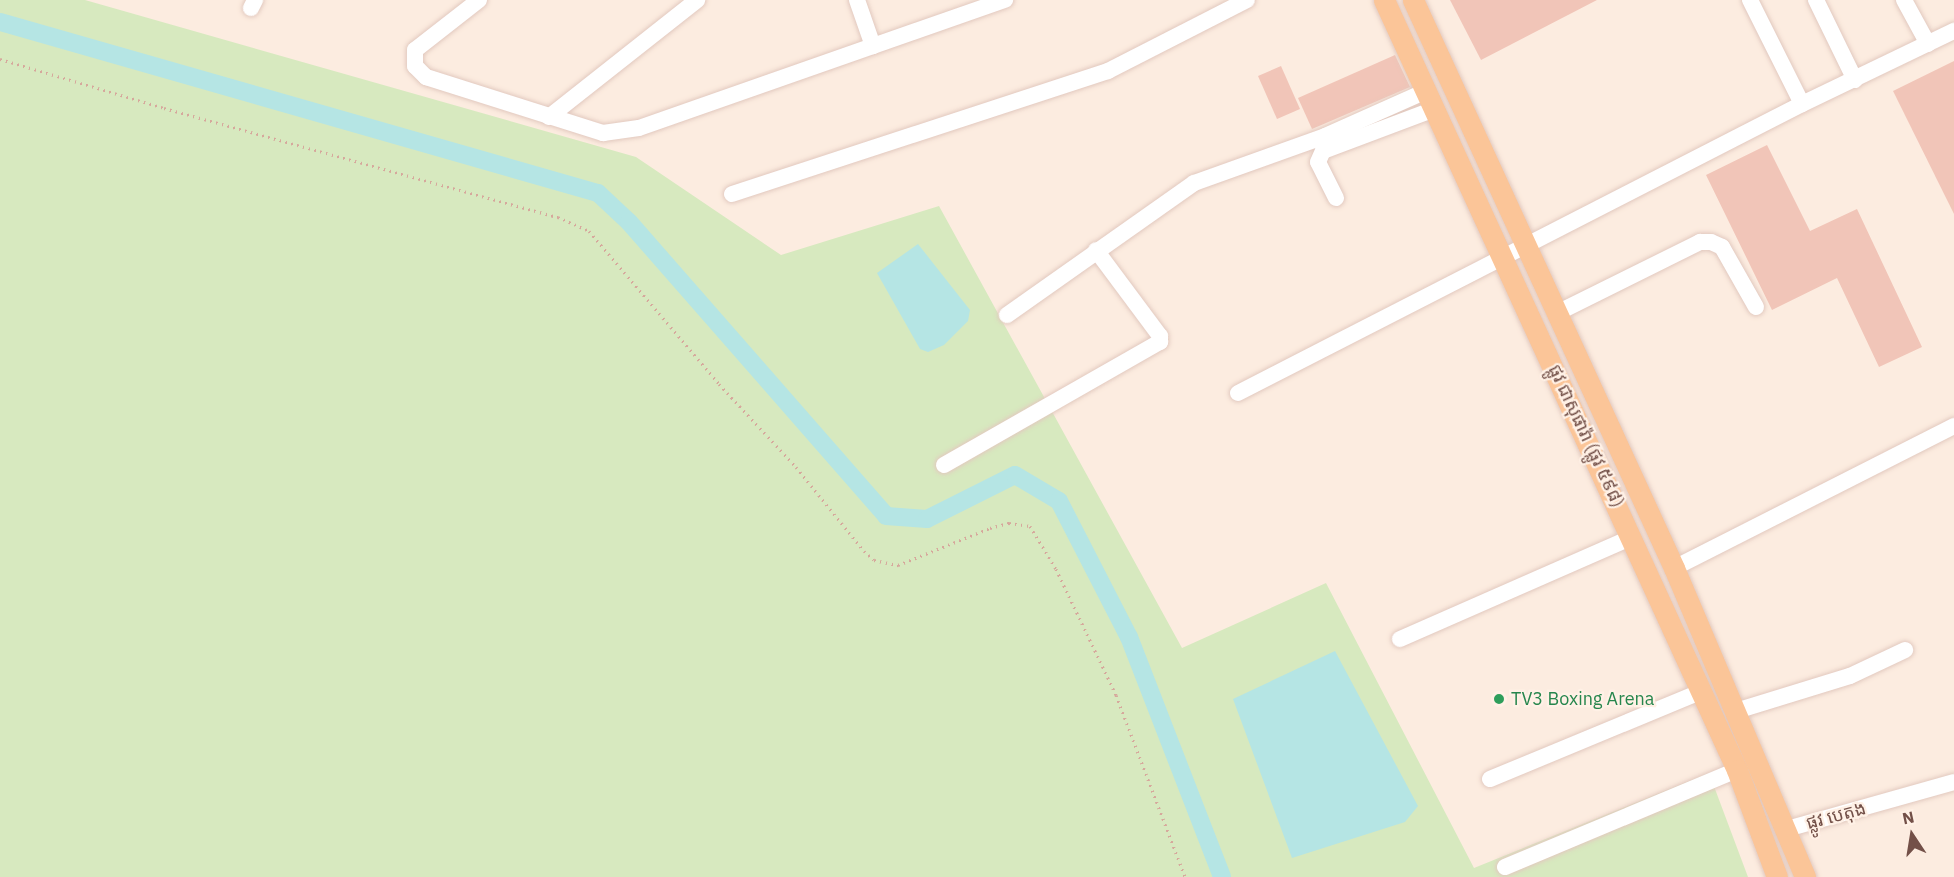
<!DOCTYPE html>
<html>
<head>
<meta charset="utf-8">
<style>
	body { margin:0 }
	#map { position:relative; width:1954px; height:877px; overflow:hidden; background:#fcece0; font-family:"IBM Plex Sans","Noto Sans Khmer",sans-serif }
	div>[style] { position:absolute }
	[style*='--x'] { left:calc(var(--x)*1px); top:calc(var(--y)*1px); width:calc(var(--w)*1px); rotate:calc(var(--a)*1deg) }
	.green>* { inset:0; background:#d7e9bf }
	.water>* { inset:0; background:#b5e5e4 }
	.canal>* { height:18px; margin:-9px; padding:0 9px; transform-origin:9px; border-radius:9px; background:#b5e5e4 }
	.building>* { inset:0; background:#f1c5b8 }
	.path>* { height:3px; margin-top:-1.5px; transform-origin:0; background:repeating-linear-gradient(90deg,#d6a89c 0 1.5px,transparent 0 6px) }
	.roads { filter:drop-shadow(0 0 2px #e2c9bf) drop-shadow(0 0 2px #e2c9bf) }
	.minor>* { height:16px; margin:-8px; padding:0 8px; transform-origin:8px; border-radius:8px; background:#fff }
	.major>* { height:21px; margin:-10.5px; padding:0 10.5px; transform-origin:10.5px; border-radius:10.5px; background:#fbc598 }
	.dots>* { width:16px; height:16px; translate:-50% -50%; box-sizing:border-box; border:3px solid #fff1e6; border-radius:50% }
	span { translate:-50% -50%; white-space:nowrap; text-align:center; line-height:1.15; -webkit-text-stroke:4.5px #fff1e6; paint-order:stroke }
	.street-label { font-size:18px; color:#735048 }
	.leisure-label { font-size:18px; color:#27864d }
	.left { translate:0 -50%; text-align:left }
	.north { position:absolute; left:1882px; top:805px; width:60px; height:60px; -webkit-text-stroke:4px #fff1e6; paint-order:stroke; rotate:348deg; font-size:16px; font-weight:700; line-height:24px; text-align:center; color:#735048 }
	.north::after { content:''; display:block; margin:auto; width:21px; height:27px; background:#735048; clip-path:polygon(50% 0,100% 100%,50% 72%,0 100%) }
</style>
</head>
<body>
<div id="map">
	<div class="green">
		<i style="clip-path:polygon(0 0,85px 0,636px 157px,781px 255px,939px 206px,1182px 648px,1326px 583px,1474px 868px,1709px 773px,1748px 877px,0 877px)"></i>
	</div>
	<div class="water">
		<i style="clip-path:polygon(918px 244px,970px 310px,968px 321px,944px 345px,928px 352px,920px 349px,877px 273px)"></i>
		<i style="clip-path:polygon(1335px 651px,1418px 806px,1405px 822px,1292px 858px,1233px 699px)"></i>
	</div>
	<div class="canal">
		<i style="--x:0;--y:22;--w:622;--a:15.96"></i>
		<i style="--x:598;--y:193;--w:42;--a:43.1"></i>
		<i style="--x:629;--y:222;--w:390;--a:48.8"></i>
		<i style="--x:886;--y:516;--w:41;--a:4.2"></i>
		<i style="--x:927;--y:519;--w:98;--a:-26.6"></i>
		<i style="--x:1015;--y:475;--w:51;--a:30.6"></i>
		<i style="--x:1059;--y:501;--w:153;--a:62.8"></i>
		<i style="--x:1129;--y:637;--w:257;--a:68.8"></i>
	</div>
	<div class="building">
		<i style="clip-path:polygon(1450px 0,1597px 0,1481px 60px)"></i>
		<i style="clip-path:polygon(1395px 55px,1410px 87px,1312px 129px,1298px 98px)"></i>
		<i style="clip-path:polygon(1954px 61px,1954px 214px,1893px 91px)"></i>
		<i style="clip-path:polygon(1281px 66px,1300px 109px,1277px 119px,1258px 76px)"></i>
		<i style="clip-path:polygon(1767px 145px,1810px 231px,1857px 209px,1922px 347px,1879px 367px,1837px 278px,1772px 310px,1706px 175px)"></i>
	</div>
	<div class="path">
		<i style="--x:0;--y:59;--w:171;--a:16.6"></i>
		<i style="--x:164;--y:108;--w:409;--a:15.5"></i>
		<i style="--x:558;--y:217;--w:34;--a:24"></i>
		<i style="--x:589;--y:231;--w:201;--a:49.6"></i>
		<i style="--x:719;--y:384;--w:113;--a:47.1"></i>
		<i style="--x:796;--y:467;--w:108;--a:51"></i>
		<i style="--x:864;--y:551;--w:13;--a:42"></i>
		<i style="--x:874;--y:560;--w:25;--a:12"></i>
		<i style="--x:898;--y:565;--w:99;--a:-21.9"></i>
		<i style="--x:990;--y:528;--w:20;--a:-15"></i>
		<i style="--x:1009;--y:523;--w:21;--a:8"></i>
		<i style="--x:1030;--y:526;--w:50;--a:58.8"></i>
		<i style="--x:1056;--y:569;--w:140;--a:64.5"></i>
		<i style="--x:1116;--y:695;--w:195;--a:69.2"></i>
	</div>
	<div class="roads">
		<div class="minor">
			<i style="--x:479;--y:0;--w:81;--a:142"></i>
			<i style="--x:415;--y:50;--w:16;--a:90"></i>
			<i style="--x:415;--y:66;--w:16;--a:45"></i>
			<i style="--x:426;--y:77;--w:186;--a:17.6"></i>
			<i style="--x:603;--y:133;--w:36;--a:-8"></i>
			<i style="--x:639;--y:128;--w:388;--a:-19.3"></i>
			<i style="--x:857;--y:0;--w:49;--a:70.8"></i>
			<i style="--x:1750;--y:0;--w:116;--a:63.4"></i>
			<i style="--x:1816;--y:0;--w:89;--a:64"></i>
			<i style="--x:1904;--y:0;--w:50;--a:61.4"></i>
			<i style="--x:251;--y:8;--w:9;--a:-63"></i>
			<i style="--x:549;--y:117;--w:189;--a:-38.3"></i>
			<i style="--x:732;--y:194;--w:396;--a:-18.1"></i>
			<i style="--x:1108;--y:71;--w:156;--a:-27.1"></i>
			<i style="--x:1336;--y:198;--w:40;--a:-116.6"></i>
			<i style="--x:1318;--y:162;--w:12;--a:-66"></i>
			<i style="--x:1323;--y:151;--w:120;--a:-20.6"></i>
			<i style="--x:1557;--y:313;--w:160;--a:-26.4"></i>
			<i style="--x:1700;--y:242;--w:11;--a:0"></i>
			<i style="--x:1711;--y:242;--w:12;--a:24"></i>
			<i style="--x:1722;--y:247;--w:69;--a:60.5"></i>
			<i style="--x:1007;--y:315;--w:229;--a:-35.2"></i>
			<i style="--x:1194;--y:183;--w:139;--a:-19.7"></i>
			<i style="--x:1325;--y:136;--w:111;--a:-24"></i>
			<i style="--x:1238;--y:393;--w:634;--a:-27.13"></i>
			<i style="--x:1802;--y:104;--w:169;--a:-25.7"></i>
			<i style="--x:944;--y:465;--w:249;--a:-29.7"></i>
			<i style="--x:1160;--y:342;--w:6;--a:-90"></i>
			<i style="--x:1160;--y:336;--w:107;--a:-126.7"></i>
			<i style="--x:1674;--y:568;--w:314;--a:-26.9"></i>
			<i style="--x:1400;--y:639;--w:253;--a:-23.7"></i>
			<i style="--x:1736;--y:711;--w:119;--a:-17.1"></i>
			<i style="--x:1850;--y:676;--w:61;--a:-25.3"></i>
			<i style="--x:1490;--y:779;--w:227;--a:-22.5"></i>
			<i style="--x:1787;--y:829;--w:173;--a:-15.7"></i>
			<i style="--x:1505;--y:867;--w:251;--a:-22.7"></i>
		</div>
		<div class="major">
			<i style="--x:1384;--y:0;--w:847;--a:65.37"></i>
			<i style="--x:1737;--y:770;--w:114;--a:69.5"></i>
			<i style="--x:1413;--y:0;--w:625;--a:65.32"></i>
			<i style="--x:1674;--y:568;--w:336;--a:67"></i>
		</div>
	</div>
	<div class="dots">
		<i style="left:1499px;top:699px;background:#2e9e5b"></i>
	</div>
	<div class="street-label">
		<span style="left:1586px;top:436px;rotate:65deg">ផ្លូវ ជាសុផារ៉ា (ផ្លូវ ៥៩៨)</span>
		<span style="left:1836px;top:816px;rotate:-15deg">ផ្លូវ បេតុង</span>
	</div>
	<div class="leisure-label">
		<span class="left" style="left:1511px;top:699px">TV3 Boxing Arena</span>
	</div>
	<div class="north">N</div>
</div>
</body>
</html>
